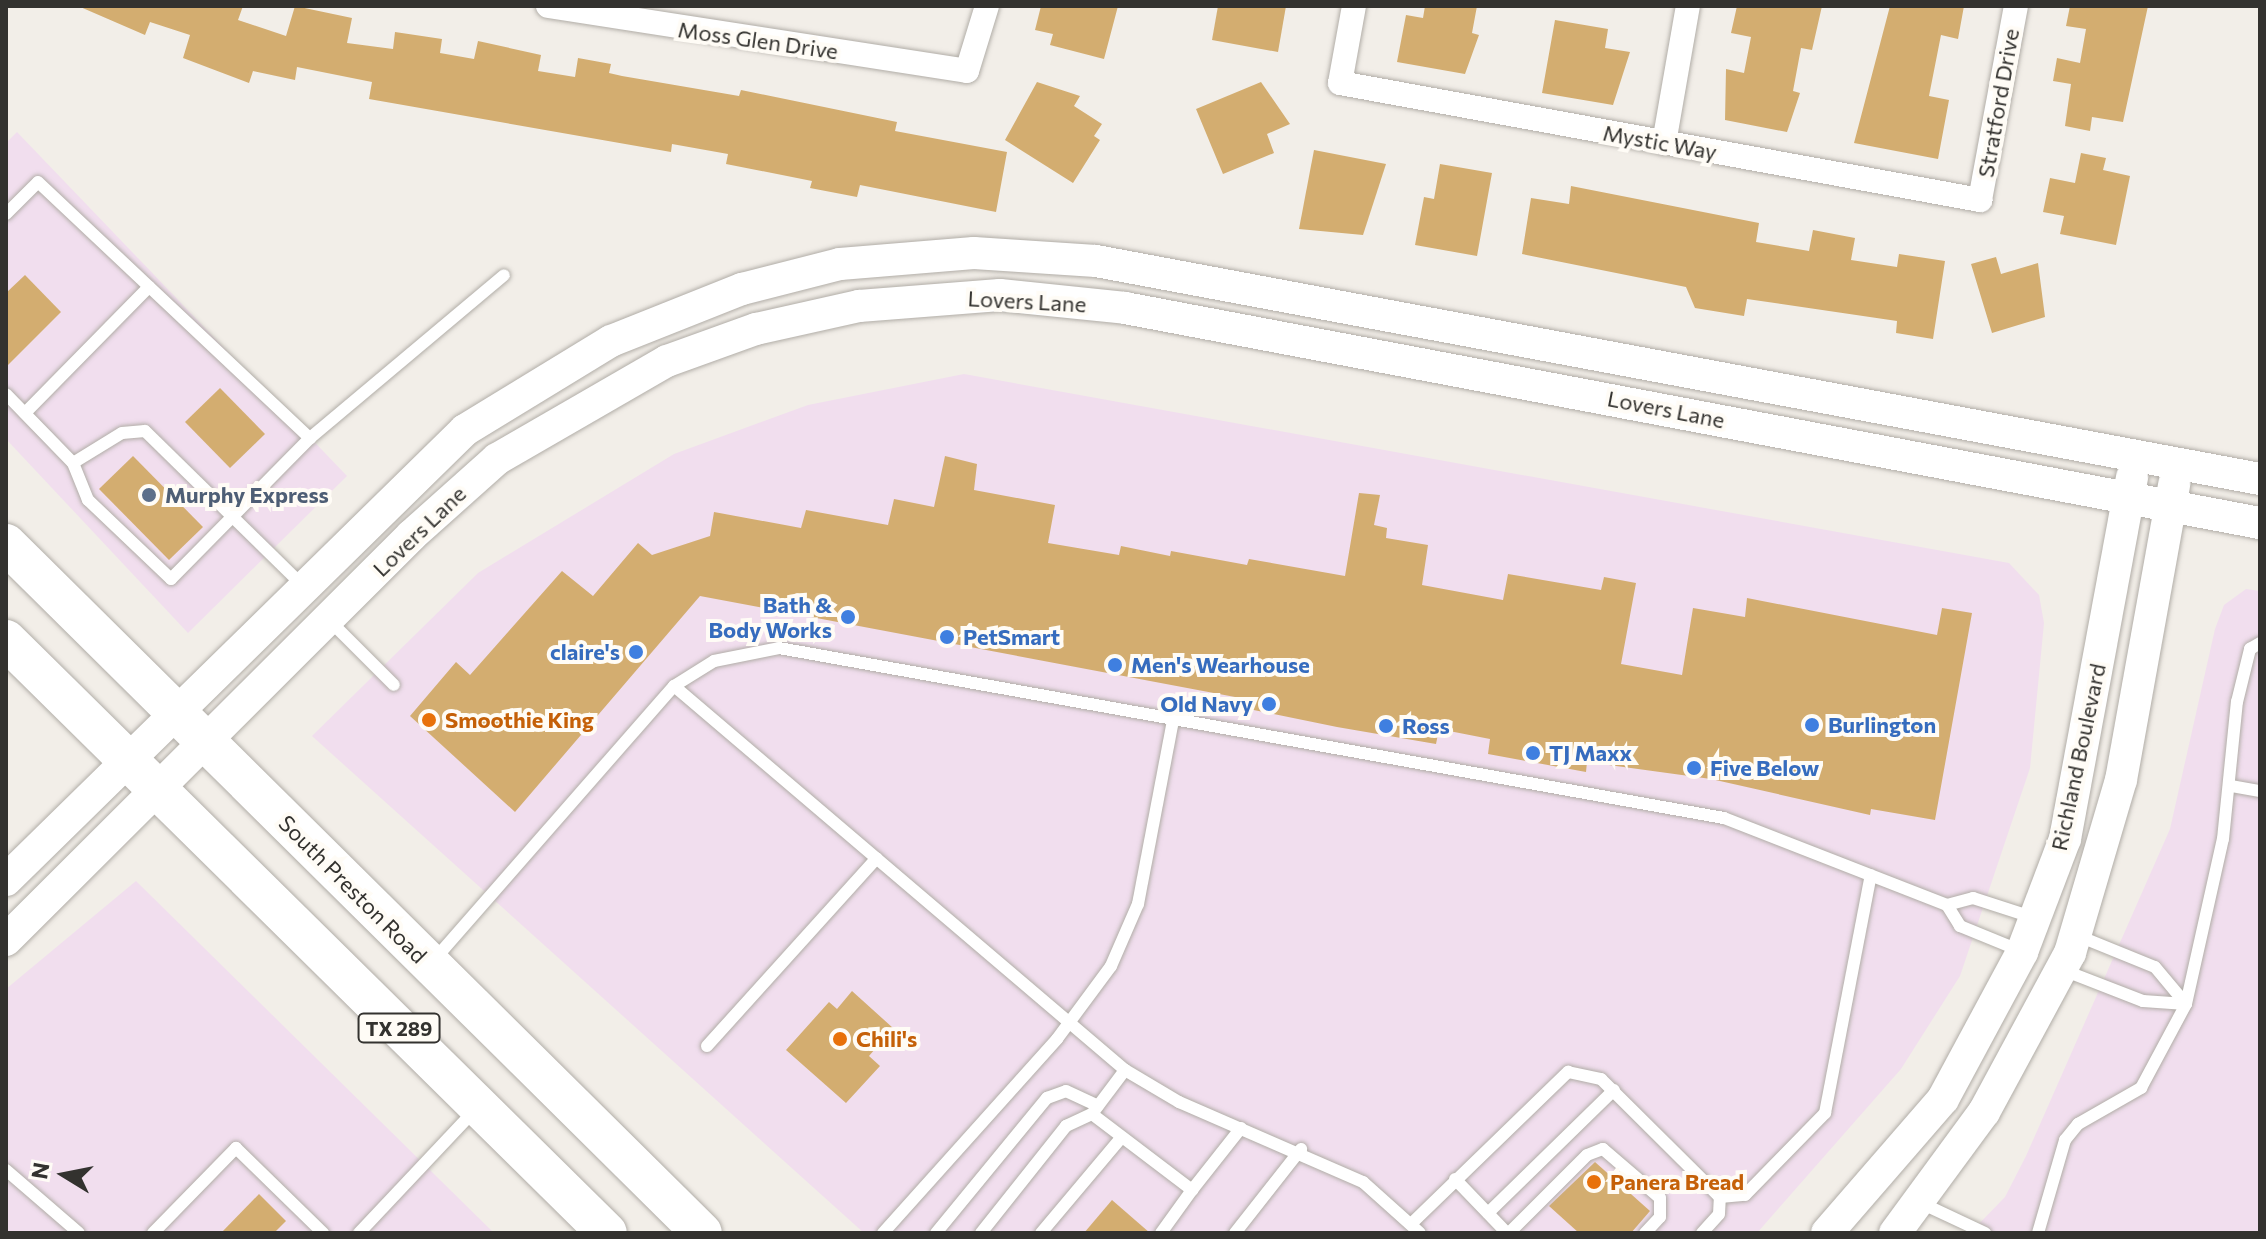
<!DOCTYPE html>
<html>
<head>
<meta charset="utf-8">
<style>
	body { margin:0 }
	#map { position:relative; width:2266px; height:1239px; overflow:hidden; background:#f2eee8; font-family:Commissioner,sans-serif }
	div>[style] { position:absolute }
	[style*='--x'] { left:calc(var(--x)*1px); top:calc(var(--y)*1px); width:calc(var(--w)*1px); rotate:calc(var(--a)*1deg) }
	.commercial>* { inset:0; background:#f1deee }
	.building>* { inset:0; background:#d3ad70 }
	.roads { filter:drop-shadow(0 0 2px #b1ada7) drop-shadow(0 0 2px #b1ada7) }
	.service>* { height:12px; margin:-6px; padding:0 6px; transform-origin:6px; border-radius:6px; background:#fff }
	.minor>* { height:24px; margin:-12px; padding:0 12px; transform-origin:12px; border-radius:12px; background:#fff }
	.tertiary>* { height:32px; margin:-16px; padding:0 16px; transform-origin:16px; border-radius:16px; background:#fff }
	.primary>* { height:40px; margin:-20px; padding:0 20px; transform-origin:20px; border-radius:20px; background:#fff }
	.dots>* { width:22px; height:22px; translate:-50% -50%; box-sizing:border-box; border:4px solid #fffcf6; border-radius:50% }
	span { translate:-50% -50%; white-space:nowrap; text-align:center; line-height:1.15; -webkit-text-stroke:8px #fffcf6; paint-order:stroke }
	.shield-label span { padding:2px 6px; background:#fffcf6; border:2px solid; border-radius:6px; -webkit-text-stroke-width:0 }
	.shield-label { font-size:20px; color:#33322f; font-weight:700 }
	.street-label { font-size:22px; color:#33322f }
	.service-label { font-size:22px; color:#4e5e75; font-weight:700 }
	.left { translate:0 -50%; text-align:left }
	.shop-label { font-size:22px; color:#366cbe; font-weight:700 }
	.right { translate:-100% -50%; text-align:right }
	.food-label { font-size:22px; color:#c56008; font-weight:700 }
	.frame { position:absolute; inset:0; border:8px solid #33322f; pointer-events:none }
	.north { position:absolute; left:24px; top:1135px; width:80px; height:80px; -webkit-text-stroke:6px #fffcf6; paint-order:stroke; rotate:280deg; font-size:22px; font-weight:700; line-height:32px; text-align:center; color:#33322f }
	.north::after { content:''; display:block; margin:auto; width:28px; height:36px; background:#33322f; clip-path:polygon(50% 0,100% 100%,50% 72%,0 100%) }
</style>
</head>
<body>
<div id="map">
	<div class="commercial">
		<i style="clip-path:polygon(17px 132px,347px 476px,188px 633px,6px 439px,6px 143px)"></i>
		<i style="clip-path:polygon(964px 374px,2009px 563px,2039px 595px,2044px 623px,2030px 768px,1960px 976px,1901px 1069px,1757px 1233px,864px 1233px,312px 736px,478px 573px,674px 454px,808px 405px)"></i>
		<i style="clip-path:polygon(2246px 589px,2260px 591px,2260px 1233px,1970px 1233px,2005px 1197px,2026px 1156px,2170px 829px,2215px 629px,2224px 605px)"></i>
		<i style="clip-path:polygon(136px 881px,494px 1233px,6px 1233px,6px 989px)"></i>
	</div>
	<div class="building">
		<i style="clip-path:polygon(78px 6px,243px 6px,238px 20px,286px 36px,295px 6px,352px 18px,347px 43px,393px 49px,395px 32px,442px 39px,440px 53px,474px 59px,478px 41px,541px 55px,538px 71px,575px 77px,578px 58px,611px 64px,609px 73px,622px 76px,739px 96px,741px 90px,897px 122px,895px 131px,1007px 152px,996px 212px,860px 185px,857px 197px,810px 188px,812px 181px,726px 164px,728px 154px,672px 144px,671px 152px,369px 99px,372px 82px,297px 67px,295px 80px,253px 71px,249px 83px,183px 58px,190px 35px,150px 22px,145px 35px)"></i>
		<i style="clip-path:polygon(1041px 6px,1118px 6px,1104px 59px,1050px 45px,1053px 34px,1035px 30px)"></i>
		<i style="clip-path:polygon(1218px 6px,1286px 6px,1278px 52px,1212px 40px)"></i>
		<i style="clip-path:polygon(1425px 6px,1477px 6px,1472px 33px,1479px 35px,1465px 74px,1397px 62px,1406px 15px,1423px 18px)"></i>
		<i style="clip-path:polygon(1737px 6px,1822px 6px,1812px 50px,1801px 48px,1793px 91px,1800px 93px,1787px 132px,1725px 120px,1726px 69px,1744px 73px,1751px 37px,1731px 33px)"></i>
		<i style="clip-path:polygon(1890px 6px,1964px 6px,1958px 39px,1941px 35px,1929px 96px,1949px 100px,1938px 159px,1854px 143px)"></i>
		<i style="clip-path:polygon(2070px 6px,2148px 6px,2123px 122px,2092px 117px,2090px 131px,2065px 126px,2071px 84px,2053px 81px,2057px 58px,2080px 63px,2086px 29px,2066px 26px)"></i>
		<i style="clip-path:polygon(1555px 20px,1608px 29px,1605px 48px,1630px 52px,1613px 105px,1542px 93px)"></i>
		<i style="clip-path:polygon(1037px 82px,1080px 96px,1074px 106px,1102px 124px,1094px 136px,1100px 140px,1073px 183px,1005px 140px)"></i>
		<i style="clip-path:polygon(1261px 82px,1290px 124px,1267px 134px,1274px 153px,1223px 174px,1196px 109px)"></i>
		<i style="clip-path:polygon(1314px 150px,1386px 164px,1363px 235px,1299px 229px)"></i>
		<i style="clip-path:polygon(2081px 153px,2106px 158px,2103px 170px,2130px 176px,2116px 245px,2060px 234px,2064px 216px,2043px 212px,2050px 178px,2075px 183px)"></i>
		<i style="clip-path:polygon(1440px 164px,1492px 173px,1477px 256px,1415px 245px,1424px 197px,1434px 199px)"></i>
		<i style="clip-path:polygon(1571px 186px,1759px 223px,1756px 242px,1809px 251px,1813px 230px,1855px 238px,1851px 260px,1897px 267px,1899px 254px,1945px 261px,1933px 339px,1896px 333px,1897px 321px,1747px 299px,1744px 316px,1695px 308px,1686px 287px,1522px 254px,1531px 198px,1569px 204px)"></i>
		<i style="clip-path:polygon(1996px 257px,2001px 274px,2038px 263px,2045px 317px,1992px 333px,1971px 264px)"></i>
		<i style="clip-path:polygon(25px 275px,61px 312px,6px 367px,6px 293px)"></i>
		<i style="clip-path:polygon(220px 388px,265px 434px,230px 468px,185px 422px)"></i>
		<i style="clip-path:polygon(133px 456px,203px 527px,169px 560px,99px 489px)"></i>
		<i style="clip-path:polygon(945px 456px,977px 464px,974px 490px,1055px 505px,1048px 543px,1119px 555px,1121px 546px,1170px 556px,1171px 551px,1247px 565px,1249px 559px,1345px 576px,1359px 493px,1380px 495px,1374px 525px,1387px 528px,1386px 538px,1428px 545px,1422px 585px,1503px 600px,1508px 574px,1601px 590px,1604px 577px,1636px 583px,1621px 664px,1682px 675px,1693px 608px,1745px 617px,1747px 598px,1937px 635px,1942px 608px,1972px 613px,1935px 820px,1871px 809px,1870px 815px,1711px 779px,1587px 762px,1586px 772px,1488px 754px,1490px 739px,1439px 729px,1436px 744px,1337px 727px,1234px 706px,1235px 697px,700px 596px,515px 812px,410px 716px,456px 662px,470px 675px,562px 571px,593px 596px,638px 543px,652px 555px,710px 536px,714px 512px,801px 528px,806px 510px,888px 525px,894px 499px,934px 507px)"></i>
		<i style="clip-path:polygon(852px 991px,893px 1028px,869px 1056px,880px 1066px,846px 1103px,786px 1050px,829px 1002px,837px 1009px)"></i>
		<i style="clip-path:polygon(1595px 1162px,1650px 1211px,1631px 1233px,1579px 1233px,1549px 1206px)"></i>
		<i style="clip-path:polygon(259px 1194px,286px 1221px,274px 1233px,221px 1233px)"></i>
		<i style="clip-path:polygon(1112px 1200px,1150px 1233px,1084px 1233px)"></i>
	</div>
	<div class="roads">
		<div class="service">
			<i style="--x:6;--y:214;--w:45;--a:-45"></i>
			<i style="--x:38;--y:182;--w:374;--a:43.3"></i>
			<i style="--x:310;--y:438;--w:198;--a:134.6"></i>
			<i style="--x:171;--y:579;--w:115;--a:-136.4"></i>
			<i style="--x:88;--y:500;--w:40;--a:-112"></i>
			<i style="--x:73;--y:463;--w:96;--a:-134.2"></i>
			<i style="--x:25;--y:413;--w:177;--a:-45.5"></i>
			<i style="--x:310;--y:438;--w:253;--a:-40"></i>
			<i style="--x:73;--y:463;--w:57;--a:-31.5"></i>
			<i style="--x:122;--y:433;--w:23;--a:-5"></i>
			<i style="--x:145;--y:431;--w:219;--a:44.4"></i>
			<i style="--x:328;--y:619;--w:93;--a:45"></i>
			<i style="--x:674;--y:686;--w:592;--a:40.41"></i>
			<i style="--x:1125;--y:1070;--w:63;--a:30.7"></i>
			<i style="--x:1179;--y:1102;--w:201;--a:23.5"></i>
			<i style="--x:1363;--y:1182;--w:76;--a:41.8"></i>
			<i style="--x:2231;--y:786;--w:29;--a:10"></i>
			<i style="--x:1947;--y:905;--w:27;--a:-15"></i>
			<i style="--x:1973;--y:898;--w:65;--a:17.9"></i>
			<i style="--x:2076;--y:935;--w:85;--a:22.1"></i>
			<i style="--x:2155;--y:967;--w:48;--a:50"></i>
			<i style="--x:434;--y:960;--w:364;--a:-48.8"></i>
			<i style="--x:674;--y:686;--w:47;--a:-32"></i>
			<i style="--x:714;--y:661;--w:66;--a:-11.3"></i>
			<i style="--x:779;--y:648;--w:960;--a:10.2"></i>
			<i style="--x:1724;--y:818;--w:239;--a:21.3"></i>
			<i style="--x:1947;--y:905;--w:25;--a:58"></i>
			<i style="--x:1960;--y:926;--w:66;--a:22.3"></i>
			<i style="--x:2063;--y:970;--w:86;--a:21.2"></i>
			<i style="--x:2143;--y:1001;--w:43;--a:4"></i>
			<i style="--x:707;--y:1046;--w:253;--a:-47.9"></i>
			<i style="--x:1125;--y:1070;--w:55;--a:126.9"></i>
			<i style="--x:1092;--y:1114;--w:126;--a:37.2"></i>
			<i style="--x:1192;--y:1190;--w:79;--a:-51.7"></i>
			<i style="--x:6;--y:1170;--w:96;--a:40.8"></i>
			<i style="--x:1455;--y:1179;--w:75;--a:46.1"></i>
			<i style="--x:1921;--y:1203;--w:71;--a:25.1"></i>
			<i style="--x:1488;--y:1213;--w:176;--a:-44.3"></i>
			<i style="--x:1411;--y:1224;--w:219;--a:-44.1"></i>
			<i style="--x:1568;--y:1072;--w:34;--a:12"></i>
			<i style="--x:1601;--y:1079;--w:168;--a:44.8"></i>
			<i style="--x:1720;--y:1197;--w:25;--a:-5"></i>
			<i style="--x:1745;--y:1195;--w:115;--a:-45.7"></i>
			<i style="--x:1825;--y:1113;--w:242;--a:-79.1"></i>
			<i style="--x:153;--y:1233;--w:119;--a:-45.7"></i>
			<i style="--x:236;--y:1148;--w:122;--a:44.3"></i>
			<i style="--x:359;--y:1233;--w:169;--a:-46.7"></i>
			<i style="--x:883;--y:1233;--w:261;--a:-48.1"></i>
			<i style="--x:1057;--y:1039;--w:91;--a:-53.5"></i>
			<i style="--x:1111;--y:966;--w:68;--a:-66.5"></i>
			<i style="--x:1138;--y:904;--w:191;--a:-79.2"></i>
			<i style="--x:936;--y:1233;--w:175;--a:-50.6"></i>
			<i style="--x:1047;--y:1098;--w:20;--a:-20"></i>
			<i style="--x:1066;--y:1091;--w:35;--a:25"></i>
			<i style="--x:981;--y:1233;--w:137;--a:-51.5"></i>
			<i style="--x:1066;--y:1126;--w:29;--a:-25"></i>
			<i style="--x:1041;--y:1233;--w:124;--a:-49.9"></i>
			<i style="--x:1161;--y:1233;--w:53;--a:-54.2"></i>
			<i style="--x:1235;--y:1233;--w:107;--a:-51.8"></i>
			<i style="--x:1509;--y:1233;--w:110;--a:-45"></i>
			<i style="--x:1587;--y:1155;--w:17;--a:-21"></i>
			<i style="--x:1603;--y:1149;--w:75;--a:40.7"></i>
			<i style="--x:1660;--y:1198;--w:19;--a:90"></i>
			<i style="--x:1660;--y:1217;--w:22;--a:133"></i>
			<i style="--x:1702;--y:1233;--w:25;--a:-48"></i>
			<i style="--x:1719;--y:1214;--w:17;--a:-87"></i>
			<i style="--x:2038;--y:1233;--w:97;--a:-73.8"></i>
			<i style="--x:2065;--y:1140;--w:21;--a:-51"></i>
			<i style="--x:2078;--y:1124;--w:73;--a:-29.7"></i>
			<i style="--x:2141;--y:1088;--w:95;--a:-61.8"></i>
			<i style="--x:2186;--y:1004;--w:169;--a:-77.4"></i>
			<i style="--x:2223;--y:839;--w:138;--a:-84.2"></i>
			<i style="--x:2237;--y:702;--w:55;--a:-76.2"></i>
			<i style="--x:2250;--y:649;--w:12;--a:-31"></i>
		</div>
		<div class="minor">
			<i style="--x:548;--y:6;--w:424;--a:8.8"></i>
			<i style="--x:967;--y:71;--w:68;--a:-72.9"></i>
			<i style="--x:1354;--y:6;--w:78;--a:100.3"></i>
			<i style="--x:1340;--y:83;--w:651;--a:10.36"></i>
			<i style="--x:1980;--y:200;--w:197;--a:-79.5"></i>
			<i style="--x:1664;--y:143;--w:139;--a:-80.1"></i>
		</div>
		<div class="tertiary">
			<i style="--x:6;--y:880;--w:643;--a:-44.43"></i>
			<i style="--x:465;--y:430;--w:171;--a:-31.4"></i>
			<i style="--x:611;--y:341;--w:141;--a:-21.7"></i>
			<i style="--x:742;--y:289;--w:101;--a:-14.3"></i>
			<i style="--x:840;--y:264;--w:134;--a:-4.7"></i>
			<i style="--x:974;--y:253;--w:122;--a:3.8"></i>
			<i style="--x:1096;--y:261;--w:1184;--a:10.61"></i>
			<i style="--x:6;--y:940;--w:573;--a:-44.93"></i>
			<i style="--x:412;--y:535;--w:114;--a:-41.8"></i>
			<i style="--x:497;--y:459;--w:196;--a:-30"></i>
			<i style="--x:667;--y:361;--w:95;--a:-19.8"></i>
			<i style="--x:756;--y:329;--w:106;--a:-12.6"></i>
			<i style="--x:859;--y:306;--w:141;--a:-4.5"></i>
			<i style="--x:1000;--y:295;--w:126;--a:5.9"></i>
			<i style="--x:1125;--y:308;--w:1155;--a:10.73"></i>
			<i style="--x:1827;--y:1233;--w:177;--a:-49.1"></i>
			<i style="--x:1943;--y:1099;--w:167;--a:-61.7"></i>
			<i style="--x:2022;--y:952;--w:121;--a:-69.2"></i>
			<i style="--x:2065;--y:839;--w:368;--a:-79.5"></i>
			<i style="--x:1895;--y:1233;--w:150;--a:-53.7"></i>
			<i style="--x:1984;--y:1112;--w:181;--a:-61.6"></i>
			<i style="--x:2070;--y:953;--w:180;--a:-73.6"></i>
			<i style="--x:2121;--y:780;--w:301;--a:-79.8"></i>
		</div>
		<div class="primary">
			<i style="--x:6;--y:544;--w:979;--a:44.71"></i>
			<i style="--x:6;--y:640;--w:844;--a:44.62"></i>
		</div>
	</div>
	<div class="dots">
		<i style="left:149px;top:495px;background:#5c6f8a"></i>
		<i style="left:848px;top:617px;background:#3f7fe0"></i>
		<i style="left:947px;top:637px;background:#3f7fe0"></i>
		<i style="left:636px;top:652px;background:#3f7fe0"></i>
		<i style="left:1115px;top:665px;background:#3f7fe0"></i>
		<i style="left:1269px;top:704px;background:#3f7fe0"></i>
		<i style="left:429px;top:720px;background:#e8710a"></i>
		<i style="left:1812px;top:725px;background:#3f7fe0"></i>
		<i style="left:1386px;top:726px;background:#3f7fe0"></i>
		<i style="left:1533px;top:753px;background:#3f7fe0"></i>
		<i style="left:1694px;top:768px;background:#3f7fe0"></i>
		<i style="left:840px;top:1039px;background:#e8710a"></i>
		<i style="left:1594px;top:1182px;background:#e8710a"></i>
	</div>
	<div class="shield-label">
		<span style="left:399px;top:1028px">TX 289</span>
	</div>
	<div class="street-label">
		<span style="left:758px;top:40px;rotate:8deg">Moss Glen Drive</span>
		<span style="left:1998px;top:103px;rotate:-80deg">Stratford Drive</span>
		<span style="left:1660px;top:142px;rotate:10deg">Mystic Way</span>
		<span style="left:1027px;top:301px;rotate:3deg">Lovers Lane</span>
		<span style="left:1666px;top:409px;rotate:11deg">Lovers Lane</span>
		<span style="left:419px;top:531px;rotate:-44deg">Lovers Lane</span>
		<span style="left:2078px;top:757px;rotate:-78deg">Richland Boulevard</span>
		<span style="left:353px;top:889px;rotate:45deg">South Preston Road</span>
	</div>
	<div class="service-label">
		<span class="left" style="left:165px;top:495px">Murphy Express</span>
	</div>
	<div class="shop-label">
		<span class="right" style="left:832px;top:617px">Bath &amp;<br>Body Works</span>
		<span class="left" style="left:963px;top:637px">PetSmart</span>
		<span class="right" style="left:620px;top:652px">claire's</span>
		<span class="left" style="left:1131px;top:665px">Men's Wearhouse</span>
		<span class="right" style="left:1253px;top:704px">Old Navy</span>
		<span class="left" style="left:1828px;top:725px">Burlington</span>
		<span class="left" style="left:1402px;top:726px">Ross</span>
		<span class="left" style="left:1549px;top:753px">TJ Maxx</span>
		<span class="left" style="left:1710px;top:768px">Five Below</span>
	</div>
	<div class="food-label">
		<span class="left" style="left:445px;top:720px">Smoothie King</span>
		<span class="left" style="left:856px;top:1039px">Chili's</span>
		<span class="left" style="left:1610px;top:1182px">Panera Bread</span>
	</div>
	<div class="frame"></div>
	<div class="north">N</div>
</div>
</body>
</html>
